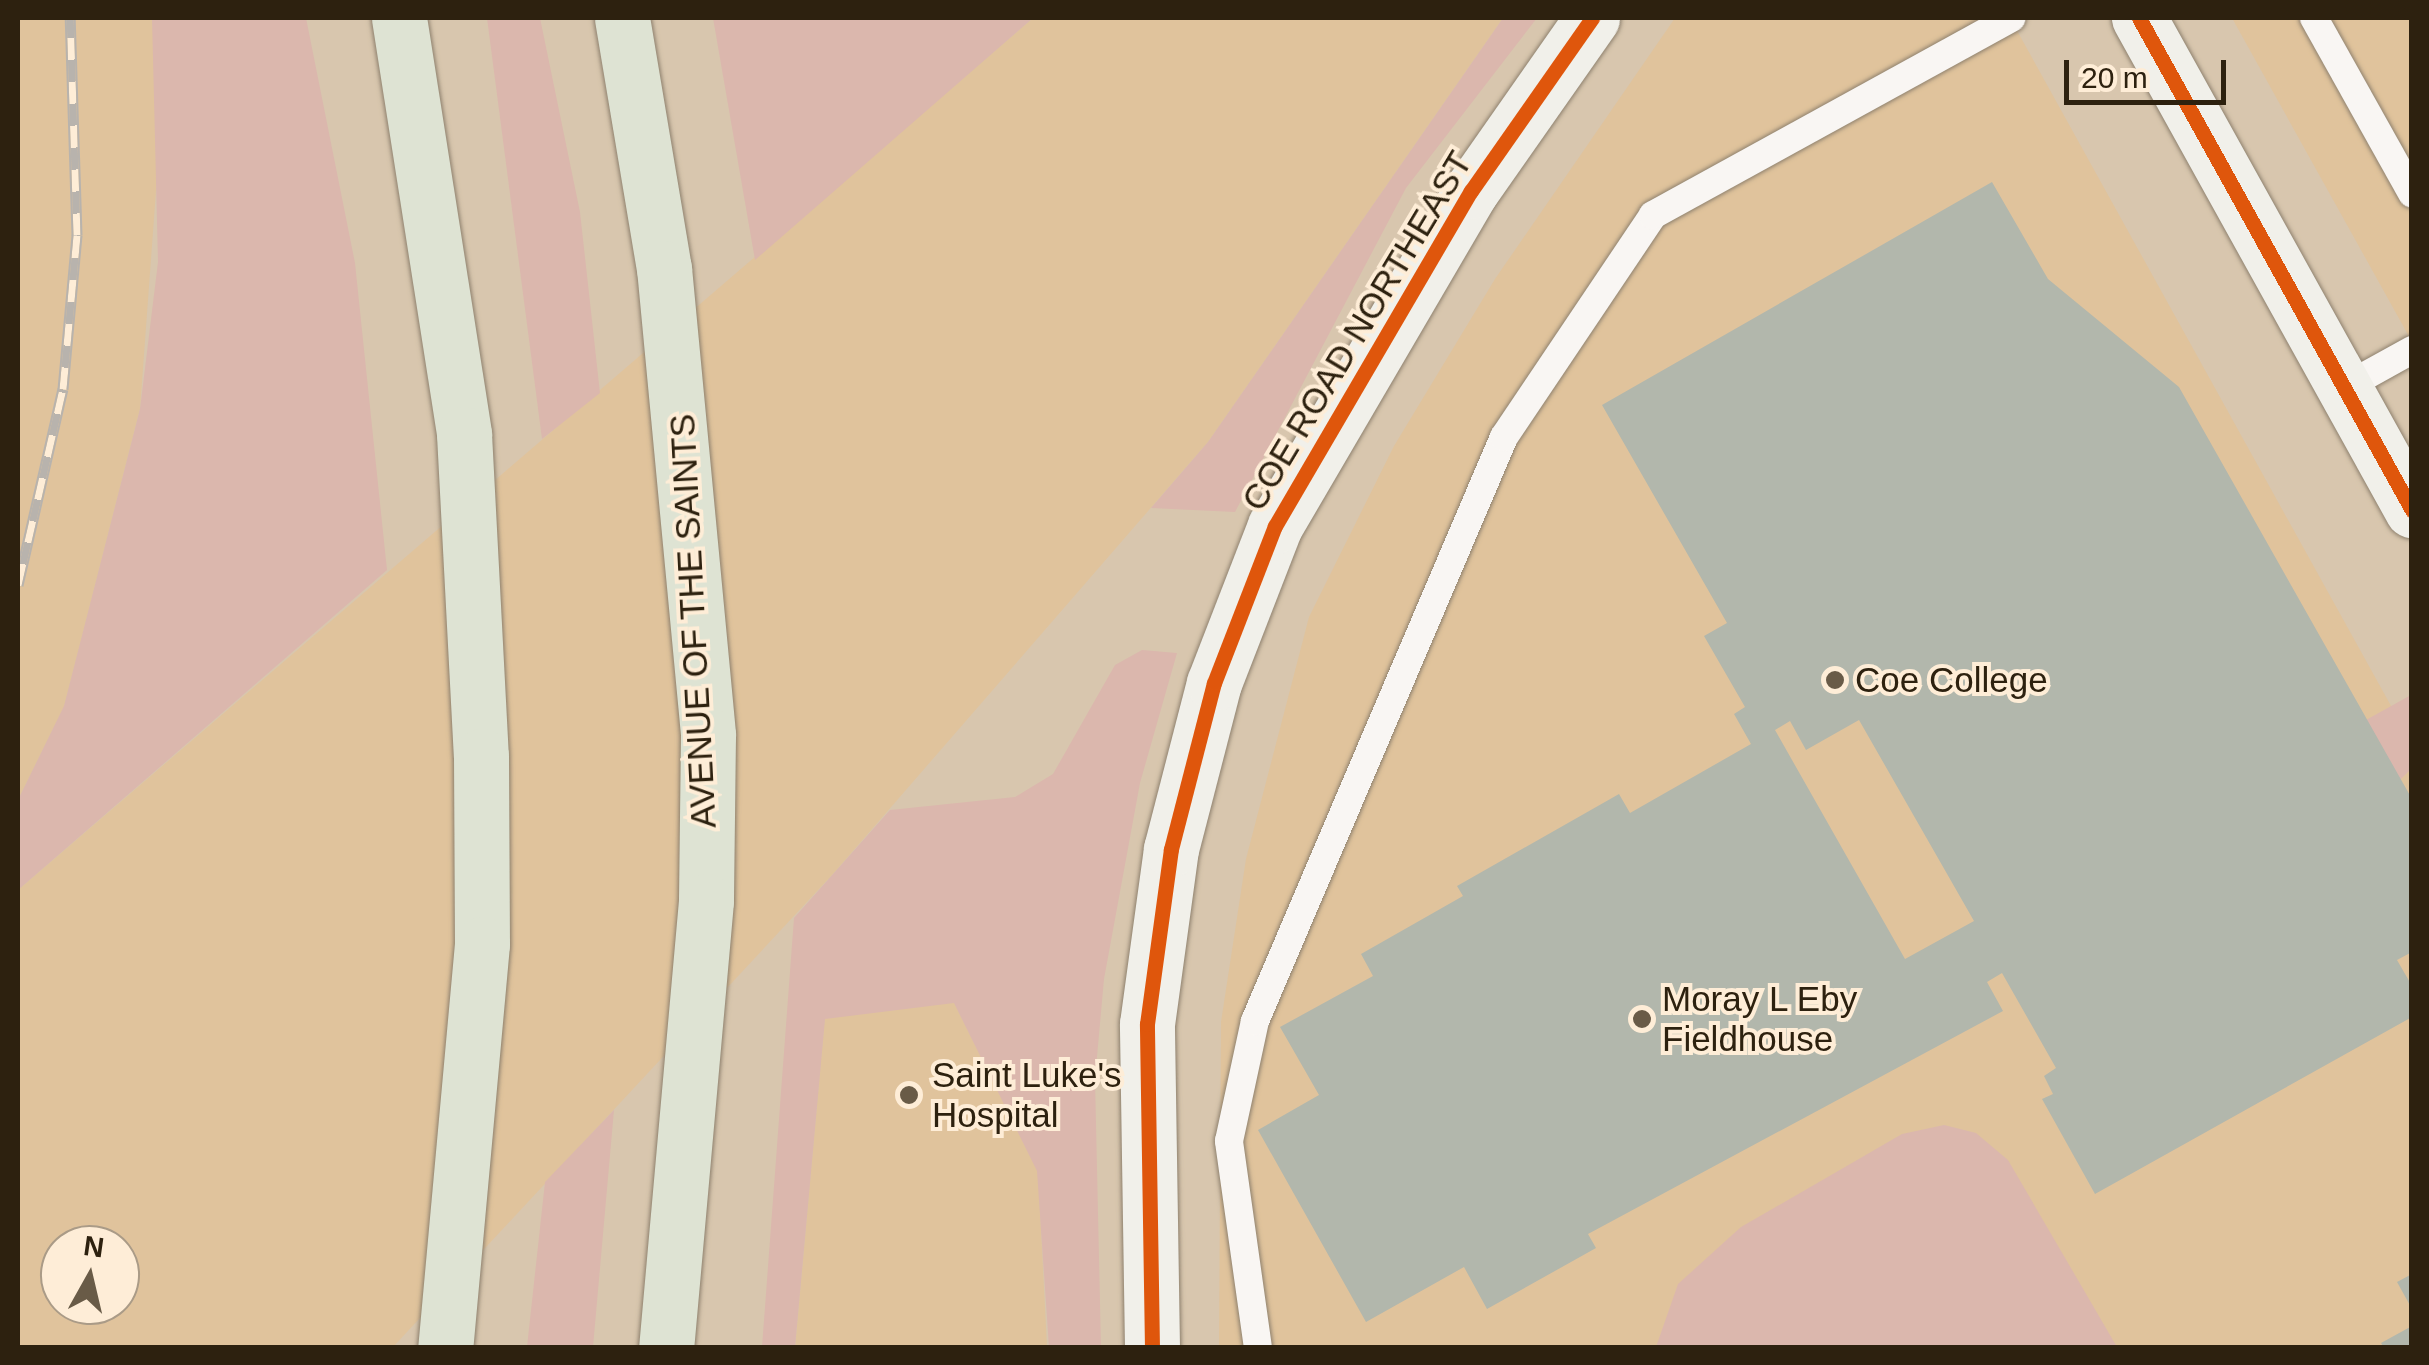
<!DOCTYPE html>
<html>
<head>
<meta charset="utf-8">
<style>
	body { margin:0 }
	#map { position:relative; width:2429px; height:1365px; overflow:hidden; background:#d8c6ae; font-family:Helvetica,sans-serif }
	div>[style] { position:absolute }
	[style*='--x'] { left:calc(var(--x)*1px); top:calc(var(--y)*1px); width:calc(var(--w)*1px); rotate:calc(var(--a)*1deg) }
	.built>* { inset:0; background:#e0c39c }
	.green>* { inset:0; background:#dbb7ad }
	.building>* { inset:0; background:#b2b7ac }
	.roads { filter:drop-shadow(0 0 2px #8e816e) drop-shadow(0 0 2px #8e816e) }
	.service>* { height:28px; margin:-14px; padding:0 14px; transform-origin:14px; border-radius:14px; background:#f9f6f3 }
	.secondary>* { height:55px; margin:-27.5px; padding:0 27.5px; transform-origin:27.5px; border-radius:27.5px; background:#f1f0ea }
	.motorway>* { height:55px; margin:-27.5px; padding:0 27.5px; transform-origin:27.5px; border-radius:27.5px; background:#dee3d3 }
	.rail>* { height:11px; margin-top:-5.5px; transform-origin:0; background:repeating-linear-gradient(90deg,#feedd7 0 22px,#b8b3ad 0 44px); box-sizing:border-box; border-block:2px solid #b8b3ad }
	.cycleway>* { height:15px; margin:-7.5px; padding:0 7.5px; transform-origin:7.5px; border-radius:7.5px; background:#df560c }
	.dots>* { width:28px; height:28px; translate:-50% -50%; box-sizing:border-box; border:5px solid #feedd7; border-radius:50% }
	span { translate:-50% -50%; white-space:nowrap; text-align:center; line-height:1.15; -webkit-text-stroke:8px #feedd7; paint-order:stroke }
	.street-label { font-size:35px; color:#2d210f }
	.poi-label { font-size:35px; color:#2d210f }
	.left { translate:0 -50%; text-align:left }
	.frame { position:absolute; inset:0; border:20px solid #2d210f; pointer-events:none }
	.north { position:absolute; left:40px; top:1225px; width:100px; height:100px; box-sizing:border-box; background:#feedd7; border:2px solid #aa9b87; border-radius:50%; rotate:8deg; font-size:28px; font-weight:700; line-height:40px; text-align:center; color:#2d210f }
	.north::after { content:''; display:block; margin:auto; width:35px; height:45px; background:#695b47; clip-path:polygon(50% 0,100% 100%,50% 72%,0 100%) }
	.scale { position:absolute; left:2064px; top:60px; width:162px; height:45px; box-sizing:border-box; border:5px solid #2d210f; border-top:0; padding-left:12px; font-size:30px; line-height:35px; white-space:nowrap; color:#2d210f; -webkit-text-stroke:8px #feedd7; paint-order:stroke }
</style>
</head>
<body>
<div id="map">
	<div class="built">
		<i style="clip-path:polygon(18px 18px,152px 18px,160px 136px,140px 409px,64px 707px,18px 800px)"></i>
		<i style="clip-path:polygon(evenodd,1033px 18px,1503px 18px,1208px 442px,833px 874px,393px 1347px,18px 1347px,18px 890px,1033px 18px,60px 1245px,120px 1245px,120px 1305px,60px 1305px,60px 1245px)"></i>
		<i style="clip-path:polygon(1675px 18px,2010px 18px,2411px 742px,2411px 1347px,1219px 1348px,1221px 1022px,1246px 859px,1309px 617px,1394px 446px,1495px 279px)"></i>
		<i style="clip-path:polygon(2232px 18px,2411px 18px,2411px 340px)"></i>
		<i style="clip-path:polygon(901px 896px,1038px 1171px,1047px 1347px,795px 1348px,833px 927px)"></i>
	</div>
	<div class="green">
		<i style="clip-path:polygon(152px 18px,306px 18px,355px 263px,387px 570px,18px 890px,18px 800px,64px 706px,140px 409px,158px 262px)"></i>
		<i style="clip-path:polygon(487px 18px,540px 18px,580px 212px,600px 393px,542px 439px)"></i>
		<i style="clip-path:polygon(713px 18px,1033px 18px,755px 260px)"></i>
		<i style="clip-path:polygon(1503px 18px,1537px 18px,1406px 188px,1235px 512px,1151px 508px,1208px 442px)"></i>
		<i style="clip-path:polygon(1142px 650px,1177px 653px,1140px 783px,1104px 979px,1095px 1079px,1101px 1347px,1049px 1347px,1037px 1171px,954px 1003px,825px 1019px,795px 1347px,762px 1347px,794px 918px,890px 810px,1015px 797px,1053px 774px,1115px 665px)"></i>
		<i style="clip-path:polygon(2411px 695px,2411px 769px,2400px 780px,2366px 720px)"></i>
		<i style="clip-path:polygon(614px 1110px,593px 1347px,527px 1347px,545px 1182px)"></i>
		<i style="clip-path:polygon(1944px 1125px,1976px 1133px,2008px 1160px,2117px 1347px,1656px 1347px,1678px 1284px,1741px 1227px,1902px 1134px)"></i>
	</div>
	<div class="building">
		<i style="clip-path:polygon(evenodd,1992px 182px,2048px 279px,2179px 387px,2412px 799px,2412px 952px,2397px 960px,2412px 986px,2412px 1017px,2095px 1194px,2042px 1099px,2053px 1094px,2044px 1076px,2056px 1068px,2002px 973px,1987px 982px,2003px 1011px,1588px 1234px,1596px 1248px,1487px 1309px,1464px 1267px,1366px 1322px,1258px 1130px,1319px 1095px,1280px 1027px,1373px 976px,1361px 954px,1463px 896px,1457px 886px,1619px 794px,1630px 813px,1751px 744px,1734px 714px,1745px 707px,1704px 636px,1727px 623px,1602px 405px,1992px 182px,1859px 720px,1974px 921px,1905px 959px,1775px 730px,1790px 721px,1806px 750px,1859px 720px)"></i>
		<i style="clip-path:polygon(2412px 1274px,2412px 1309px,2397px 1282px)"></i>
		<i style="clip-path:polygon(2412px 1326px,2412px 1348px,2384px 1348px,2381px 1343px)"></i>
	</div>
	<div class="roads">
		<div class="service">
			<i style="--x:2314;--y:18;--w:201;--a:60.8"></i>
			<i style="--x:2347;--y:386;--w:74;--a:-29"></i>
			<i style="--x:1258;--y:1348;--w:209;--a:-98"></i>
			<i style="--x:1229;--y:1141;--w:123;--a:-77.8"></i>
			<i style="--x:1255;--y:1021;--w:635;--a:-66.91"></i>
			<i style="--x:1504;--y:437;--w:267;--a:-56.1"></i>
			<i style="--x:1653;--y:215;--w:409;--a:-28.8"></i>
		</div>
		<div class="secondary">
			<i style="--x:2139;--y:18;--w:563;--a:60.98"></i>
			<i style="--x:1152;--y:1348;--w:324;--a:-90.9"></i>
			<i style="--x:1147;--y:1024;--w:177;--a:-82.2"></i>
			<i style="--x:1171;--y:849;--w:171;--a:-75.5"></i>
			<i style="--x:1214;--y:683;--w:168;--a:-68.8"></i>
			<i style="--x:1275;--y:526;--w:388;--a:-59.7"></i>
			<i style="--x:1471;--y:191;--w:211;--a:-55"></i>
		</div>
		<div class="motorway">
			<i style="--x:399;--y:18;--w:421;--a:81.1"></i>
			<i style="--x:464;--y:434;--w:322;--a:87"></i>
			<i style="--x:481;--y:756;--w:188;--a:89.7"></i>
			<i style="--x:482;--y:944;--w:406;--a:95.2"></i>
			<i style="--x:622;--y:18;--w:254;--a:80.5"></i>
			<i style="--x:664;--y:268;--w:469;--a:84.6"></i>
			<i style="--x:708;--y:735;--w:166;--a:90.7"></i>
			<i style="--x:706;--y:901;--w:449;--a:95.1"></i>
		</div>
	</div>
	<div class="rail">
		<i style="--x:18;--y:585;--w:201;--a:-77.1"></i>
		<i style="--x:63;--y:389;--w:155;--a:-84.8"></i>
		<i style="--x:77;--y:235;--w:217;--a:-91.8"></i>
	</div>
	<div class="cycleway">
		<i style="--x:2139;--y:18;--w:563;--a:60.98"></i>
		<i style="--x:1152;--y:1348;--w:324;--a:-90.9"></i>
		<i style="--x:1147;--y:1024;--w:177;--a:-82.2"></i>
		<i style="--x:1171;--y:849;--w:171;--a:-75.5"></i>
		<i style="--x:1214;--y:683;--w:168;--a:-68.8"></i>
		<i style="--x:1275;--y:526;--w:388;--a:-59.7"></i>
		<i style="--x:1471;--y:191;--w:211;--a:-55"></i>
	</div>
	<div class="dots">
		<i style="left:1835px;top:680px;background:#695b47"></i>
		<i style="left:1642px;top:1019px;background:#695b47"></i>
		<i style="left:909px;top:1095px;background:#695b47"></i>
	</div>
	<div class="street-label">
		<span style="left:1357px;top:331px;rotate:-59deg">COE ROAD NORTHEAST</span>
		<span style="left:693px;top:621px;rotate:-93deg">AVENUE OF THE SAINTS</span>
	</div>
	<div class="poi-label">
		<span class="left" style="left:1855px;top:680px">Coe College</span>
		<span class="left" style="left:1662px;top:1019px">Moray L Eby<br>Fieldhouse</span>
		<span class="left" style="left:932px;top:1095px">Saint Luke's<br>Hospital</span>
	</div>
	<div class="frame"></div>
	<div class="north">N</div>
	<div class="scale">20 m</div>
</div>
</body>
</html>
